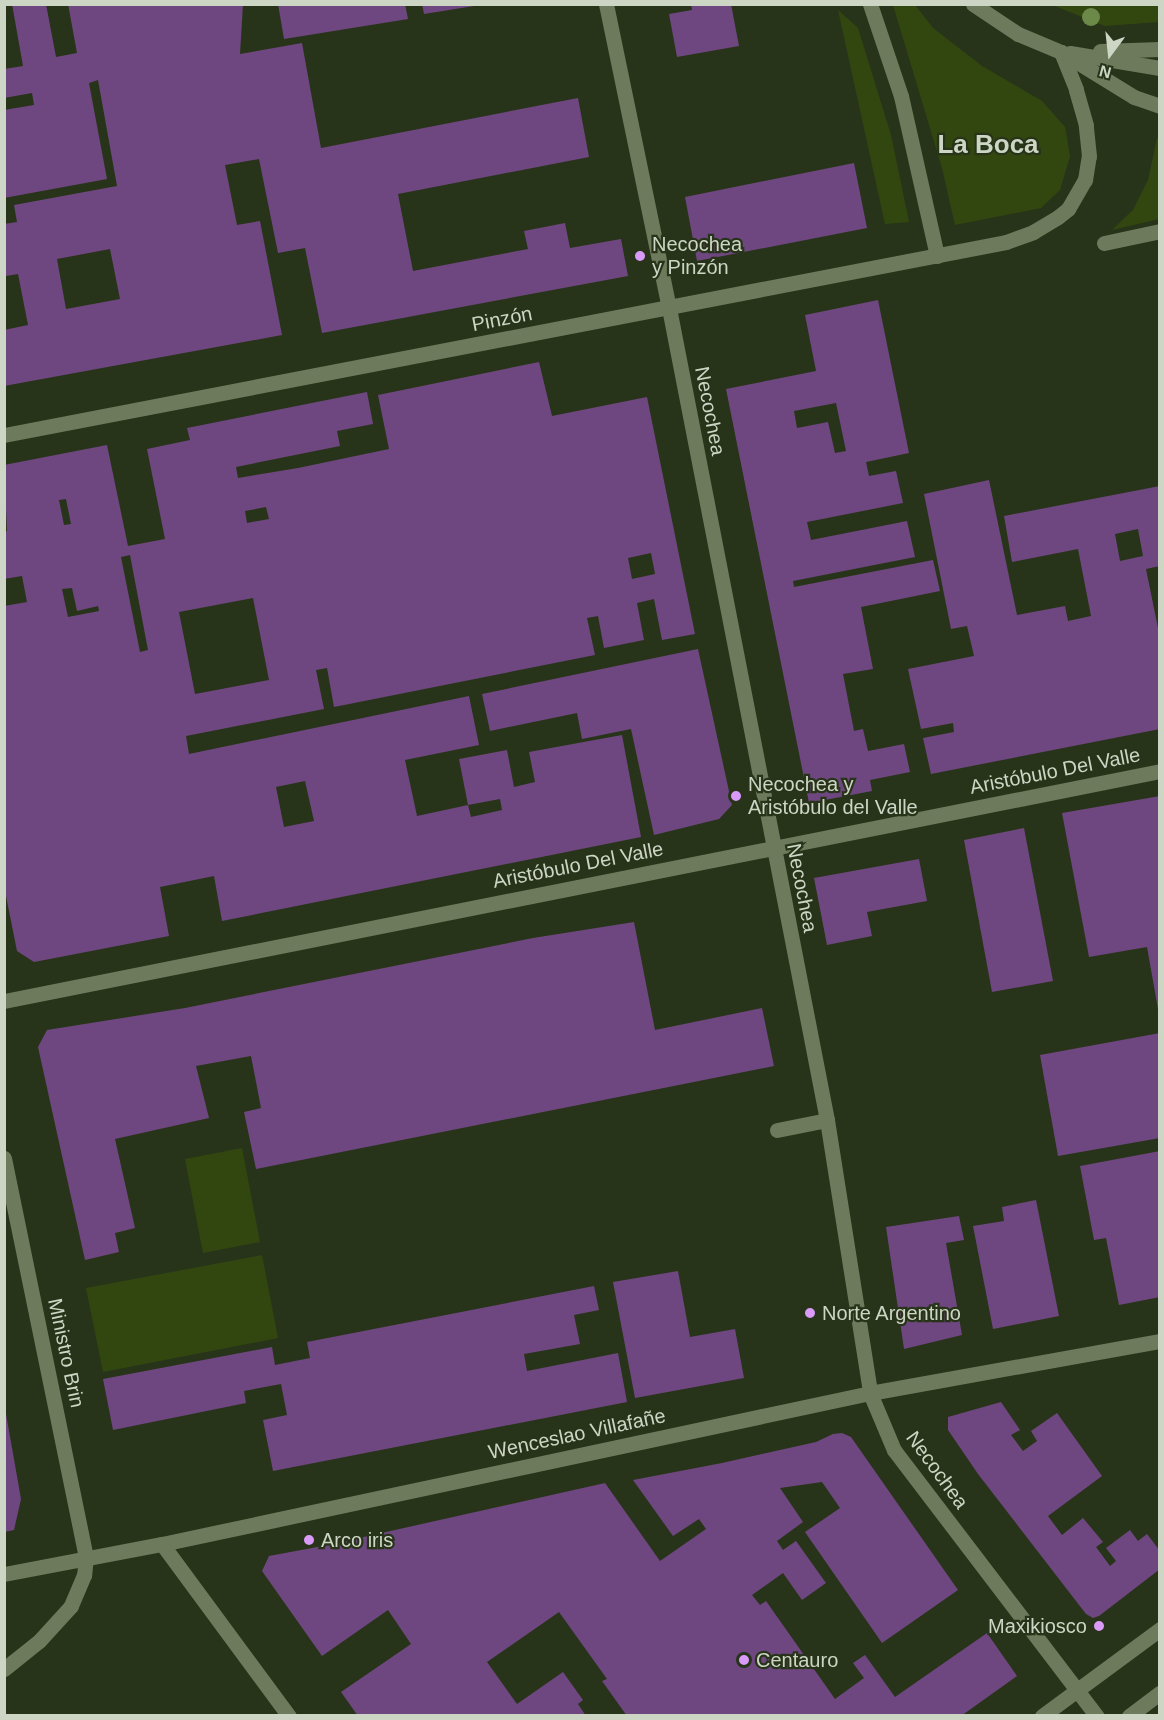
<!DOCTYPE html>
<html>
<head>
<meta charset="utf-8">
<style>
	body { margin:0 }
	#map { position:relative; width:1164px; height:1720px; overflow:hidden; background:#283419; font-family:Arial,sans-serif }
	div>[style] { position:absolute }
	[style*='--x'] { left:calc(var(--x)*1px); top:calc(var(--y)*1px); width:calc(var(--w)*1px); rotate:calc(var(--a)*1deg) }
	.green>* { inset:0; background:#324710 }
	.building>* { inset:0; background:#6e4780 }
	.lane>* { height:15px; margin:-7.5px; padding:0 7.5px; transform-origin:7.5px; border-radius:7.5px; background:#6d7a5c }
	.street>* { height:15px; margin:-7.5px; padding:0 7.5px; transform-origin:7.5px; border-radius:7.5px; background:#6d7a5c }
	.secondary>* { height:15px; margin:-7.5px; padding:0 7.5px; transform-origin:7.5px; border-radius:7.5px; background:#6d7a5c }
	.trees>* { width:18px; height:18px; margin:-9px; border-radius:50%; background:#6d8949 }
	.dots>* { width:16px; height:16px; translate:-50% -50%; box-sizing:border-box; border:3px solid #283419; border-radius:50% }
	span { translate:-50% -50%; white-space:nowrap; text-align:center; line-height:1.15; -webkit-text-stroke:4.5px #283419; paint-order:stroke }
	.poi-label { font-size:20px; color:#cdd5c5 }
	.left { translate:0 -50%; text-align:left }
	.right { translate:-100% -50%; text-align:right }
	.street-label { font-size:20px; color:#cdd5c5 }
	.district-label { font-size:26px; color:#cdd5c5; font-weight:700 }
	.frame { position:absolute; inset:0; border:6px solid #cdd5c5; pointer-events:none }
	.north { position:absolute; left:1080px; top:24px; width:60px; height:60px; -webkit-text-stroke:4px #283419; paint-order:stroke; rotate:195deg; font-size:16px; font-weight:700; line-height:24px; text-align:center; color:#cdd5c5 }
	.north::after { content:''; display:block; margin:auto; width:21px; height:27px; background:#cdd5c5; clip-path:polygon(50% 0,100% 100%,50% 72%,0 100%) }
</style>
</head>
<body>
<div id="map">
	<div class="green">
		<i style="clip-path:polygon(893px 5px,915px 5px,933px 28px,982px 66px,1042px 101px,1065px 127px,1070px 156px,1060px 190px,1041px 208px,955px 225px,942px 168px)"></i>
		<i style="clip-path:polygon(1052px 5px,1159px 5px,1159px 22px,1105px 26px)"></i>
		<i style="clip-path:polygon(838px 10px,858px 28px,891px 135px,909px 222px,885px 224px)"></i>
		<i style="clip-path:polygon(1157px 138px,1160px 139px,1159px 219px,1112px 230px,1133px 210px,1148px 180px)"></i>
		<i style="clip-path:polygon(242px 1148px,260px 1242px,203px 1253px,185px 1159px)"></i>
		<i style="clip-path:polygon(262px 1255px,278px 1338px,103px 1372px,86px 1288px)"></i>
	</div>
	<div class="building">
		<i style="clip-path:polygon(evenodd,12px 4px,46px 4px,56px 57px,77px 53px,68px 4px,243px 4px,240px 54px,302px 43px,321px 148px,578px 98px,589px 157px,398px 194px,413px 271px,528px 249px,524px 231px,565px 223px,570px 248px,621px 239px,628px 276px,322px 333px,305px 248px,278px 253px,259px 159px,225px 165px,237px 225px,260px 221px,282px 335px,4px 386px,4px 330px,28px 325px,18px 274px,6px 276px,4px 269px,4px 224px,17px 222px,14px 205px,117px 186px,98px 80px,89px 83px,107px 179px,4px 198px,4px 110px,34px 105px,32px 93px,4px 98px,4px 69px,23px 66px,12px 4px,110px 249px,120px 299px,66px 309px,57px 259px,110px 249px)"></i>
		<i style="clip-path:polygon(278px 4px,405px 4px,408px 19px,284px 39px)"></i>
		<i style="clip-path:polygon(422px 4px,474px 4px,474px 6px,424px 14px)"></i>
		<i style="clip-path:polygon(691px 4px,731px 4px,739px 46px,677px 57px,669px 14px,692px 10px)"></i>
		<i style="clip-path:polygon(854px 163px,867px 228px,697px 261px,685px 197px)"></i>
		<i style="clip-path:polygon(evenodd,878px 300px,909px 453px,866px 462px,869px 476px,896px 471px,903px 503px,807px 522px,811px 540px,907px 521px,915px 557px,793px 581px,794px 587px,933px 560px,940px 591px,861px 607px,873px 669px,843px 674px,854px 731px,863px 729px,868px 751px,904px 744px,910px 772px,870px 780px,872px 791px,809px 803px,726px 389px,816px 371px,805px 315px,878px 300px,836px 403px,846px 451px,835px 453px,828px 422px,797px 428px,794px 411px,836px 403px)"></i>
		<i style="clip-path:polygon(evenodd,539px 362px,552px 416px,647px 397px,695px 634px,662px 640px,654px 599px,637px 603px,644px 640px,604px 648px,598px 616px,587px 618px,595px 655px,334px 707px,327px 668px,316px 670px,324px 709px,186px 736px,189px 754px,469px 696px,479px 745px,405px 760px,417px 816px,468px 805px,459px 759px,507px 750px,514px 787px,535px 782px,529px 752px,622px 735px,641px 837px,222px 921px,214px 876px,160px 887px,169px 936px,34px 962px,17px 951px,4px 886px,4px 606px,27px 602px,22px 576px,4px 579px,4px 532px,7px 531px,4px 465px,107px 445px,128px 546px,165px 539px,147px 449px,190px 440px,187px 428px,367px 392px,373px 424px,337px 431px,340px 446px,236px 467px,238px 478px,298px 468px,389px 449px,378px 395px,539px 362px,66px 499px,71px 524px,64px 525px,59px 500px,66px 499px,539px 362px,266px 507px,269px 519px,247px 523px,245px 511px,266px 507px,539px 362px,651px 553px,655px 574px,632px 579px,628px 558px,651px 553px,539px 362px,130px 555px,148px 650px,140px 652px,121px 557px,130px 555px,539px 362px,72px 588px,77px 611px,98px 606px,99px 611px,68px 617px,62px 589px,72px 588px,539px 362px,253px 598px,269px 680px,195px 694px,179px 612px,253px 598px,539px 362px,305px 781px,314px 821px,284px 827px,276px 787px,305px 781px,539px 362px,500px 799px,502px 810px,471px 817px,468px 805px,500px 799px)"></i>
		<i style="clip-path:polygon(evenodd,989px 480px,1017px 615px,1065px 606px,1068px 621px,1091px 616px,1078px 549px,1012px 562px,1004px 516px,1160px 486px,1160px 566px,1146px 569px,1160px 638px,1160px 729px,931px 774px,923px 738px,954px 732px,953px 723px,921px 729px,908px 669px,974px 656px,967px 626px,951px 629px,924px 494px,989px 480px,1138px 529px,1143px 556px,1120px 561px,1115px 534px,1138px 529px)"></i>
		<i style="clip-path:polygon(698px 649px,732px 805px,719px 819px,654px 835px,631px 729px,582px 739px,577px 713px,490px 731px,482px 694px)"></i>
		<i style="clip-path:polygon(1160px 796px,1160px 1009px,1158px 1009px,1147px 947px,1089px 957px,1062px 813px)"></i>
		<i style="clip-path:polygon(1024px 828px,1053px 981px,992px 992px,964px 840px)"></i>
		<i style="clip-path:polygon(919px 859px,927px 901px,867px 912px,872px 936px,827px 945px,814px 878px)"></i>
		<i style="clip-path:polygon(634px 922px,655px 1030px,762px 1008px,774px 1066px,256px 1169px,244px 1112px,261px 1108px,251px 1056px,196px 1066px,209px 1118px,115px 1139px,135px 1228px,115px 1233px,119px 1252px,85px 1260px,38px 1047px,47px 1030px,185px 1008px,533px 938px)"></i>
		<i style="clip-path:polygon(1160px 1033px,1160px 1138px,1058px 1156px,1040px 1055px)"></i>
		<i style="clip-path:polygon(1160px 1151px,1160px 1297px,1119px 1305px,1106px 1238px,1094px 1240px,1080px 1166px)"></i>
		<i style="clip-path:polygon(1036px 1200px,1059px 1316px,993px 1329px,973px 1226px,1004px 1221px,1002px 1207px)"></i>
		<i style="clip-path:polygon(959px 1216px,964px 1240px,946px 1243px,962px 1335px,904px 1349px,886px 1227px)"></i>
		<i style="clip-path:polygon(678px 1271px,690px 1337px,735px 1329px,744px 1378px,635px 1398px,613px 1282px)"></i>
		<i style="clip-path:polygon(594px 1286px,599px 1310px,574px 1315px,580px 1344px,524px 1354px,527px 1371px,618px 1353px,627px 1402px,273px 1471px,263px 1420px,287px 1415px,281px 1384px,244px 1391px,246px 1403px,113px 1430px,103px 1379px,272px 1347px,275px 1365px,310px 1358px,307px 1342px)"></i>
		<i style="clip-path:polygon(1001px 1402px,1020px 1430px,1011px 1435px,1023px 1451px,1037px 1441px,1031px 1431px,1057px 1413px,1102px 1476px,1048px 1516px,1062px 1535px,1083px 1518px,1103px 1542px,1096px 1547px,1110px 1566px,1116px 1561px,1106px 1548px,1130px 1530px,1138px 1541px,1147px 1534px,1160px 1551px,1160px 1569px,1099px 1616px,1093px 1618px,1086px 1614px,978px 1474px,948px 1430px,948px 1417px)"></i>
		<i style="clip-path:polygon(6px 1414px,21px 1499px,14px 1530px,4px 1532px)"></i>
		<i style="clip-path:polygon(842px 1433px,851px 1437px,958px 1590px,882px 1643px,805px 1532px,840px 1508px,822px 1482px,780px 1488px,803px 1522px,777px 1541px,783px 1550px,796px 1541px,826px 1583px,802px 1600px,783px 1573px,752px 1595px,760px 1605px,766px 1601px,835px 1699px,864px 1678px,853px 1663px,865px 1655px,895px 1697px,987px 1633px,1017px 1676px,961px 1716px,627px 1716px,602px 1681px,607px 1679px,559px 1612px,487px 1662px,517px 1704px,563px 1672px,583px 1700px,578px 1704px,586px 1716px,358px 1716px,341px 1692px,411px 1644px,388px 1610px,322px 1656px,262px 1571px,269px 1556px,328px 1545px,605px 1483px,660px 1561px,706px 1529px,699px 1519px,673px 1536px,633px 1480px,722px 1463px,816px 1442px,833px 1434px)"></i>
	</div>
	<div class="lane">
		<i style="--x:777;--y:1130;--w:51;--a:-11.3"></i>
	</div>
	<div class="street">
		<i style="--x:606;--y:4;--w:310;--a:78.3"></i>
		<i style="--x:669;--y:308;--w:827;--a:78.99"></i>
		<i style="--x:827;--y:1120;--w:276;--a:81"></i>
		<i style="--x:870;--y:1393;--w:62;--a:67.2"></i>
		<i style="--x:894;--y:1450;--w:335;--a:52.7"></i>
		<i style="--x:870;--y:4;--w:97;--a:71.4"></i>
		<i style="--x:901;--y:96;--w:164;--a:77.3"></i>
		<i style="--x:1104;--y:243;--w:57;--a:-12.1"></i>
		<i style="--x:4;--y:435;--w:1020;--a:-10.9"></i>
		<i style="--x:4;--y:1001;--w:1179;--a:-11.25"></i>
		<i style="--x:4;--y:1158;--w:407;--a:78.4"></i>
		<i style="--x:86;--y:1557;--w:18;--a:96"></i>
		<i style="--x:84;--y:1575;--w:34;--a:113"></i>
		<i style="--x:71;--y:1606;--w:47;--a:132.4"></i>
		<i style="--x:39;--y:1641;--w:45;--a:141.3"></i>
		<i style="--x:162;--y:1544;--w:214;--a:53.6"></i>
		<i style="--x:4;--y:1574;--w:161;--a:-10.8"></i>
		<i style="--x:162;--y:1544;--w:724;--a:-12.04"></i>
		<i style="--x:870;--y:1393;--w:295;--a:-10.2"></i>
	</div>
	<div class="secondary">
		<i style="--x:973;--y:4;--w:54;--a:33.7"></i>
		<i style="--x:1018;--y:34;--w:47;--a:22.7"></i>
		<i style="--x:1061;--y:52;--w:86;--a:31.7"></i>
		<i style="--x:1134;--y:97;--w:28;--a:19"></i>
		<i style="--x:1100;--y:51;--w:60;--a:-1.9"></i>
		<i style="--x:1070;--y:53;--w:91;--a:9.5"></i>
		<i style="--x:1006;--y:242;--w:29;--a:-20"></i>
		<i style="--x:1033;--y:232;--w:29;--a:-31"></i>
		<i style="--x:1058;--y:217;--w:13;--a:-39"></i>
		<i style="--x:1068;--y:209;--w:34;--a:-60"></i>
		<i style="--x:1085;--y:180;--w:24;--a:-81"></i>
		<i style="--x:1089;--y:156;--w:31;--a:-96"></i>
		<i style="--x:1086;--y:125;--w:37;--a:-106"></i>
		<i style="--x:1076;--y:89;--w:40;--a:-112"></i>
		<i style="--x:1042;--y:1716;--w:147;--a:-36.4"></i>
		<i style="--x:1129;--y:1716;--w:39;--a:-37"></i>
	</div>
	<div class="trees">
		<i style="left:1091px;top:17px"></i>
	</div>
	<div class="dots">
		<i style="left:640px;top:256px;background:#d99af8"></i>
		<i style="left:736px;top:796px;background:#d99af8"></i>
		<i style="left:810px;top:1313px;background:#d99af8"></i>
		<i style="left:309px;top:1540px;background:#d99af8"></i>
		<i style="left:1099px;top:1626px;background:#d99af8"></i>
		<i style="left:744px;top:1660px;background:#d99af8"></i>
	</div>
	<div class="poi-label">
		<span class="left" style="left:652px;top:256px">Necochea<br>y Pinzón</span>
		<span class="left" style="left:748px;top:796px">Necochea y<br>Aristóbulo del Valle</span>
		<span class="left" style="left:822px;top:1313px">Norte Argentino</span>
		<span class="left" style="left:321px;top:1540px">Arco iris</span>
		<span class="right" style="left:1087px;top:1626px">Maxikiosco</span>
		<span class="left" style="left:756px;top:1660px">Centauro</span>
	</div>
	<div class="street-label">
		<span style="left:502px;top:319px;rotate:-11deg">Pinzón</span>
		<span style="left:710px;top:411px;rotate:79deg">Necochea</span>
		<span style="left:1055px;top:771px;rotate:-11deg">Aristóbulo Del Valle</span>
		<span style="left:578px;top:865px;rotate:-11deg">Aristóbulo Del Valle</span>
		<span style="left:802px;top:888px;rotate:79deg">Necochea</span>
		<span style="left:66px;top:1353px;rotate:78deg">Ministro Brin</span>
		<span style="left:577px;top:1434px;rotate:-12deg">Wenceslao Villafañe</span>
		<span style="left:937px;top:1470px;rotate:54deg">Necochea</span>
	</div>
	<div class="district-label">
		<span style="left:988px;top:145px">La Boca</span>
	</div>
	<div class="frame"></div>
	<div class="north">N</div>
</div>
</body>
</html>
